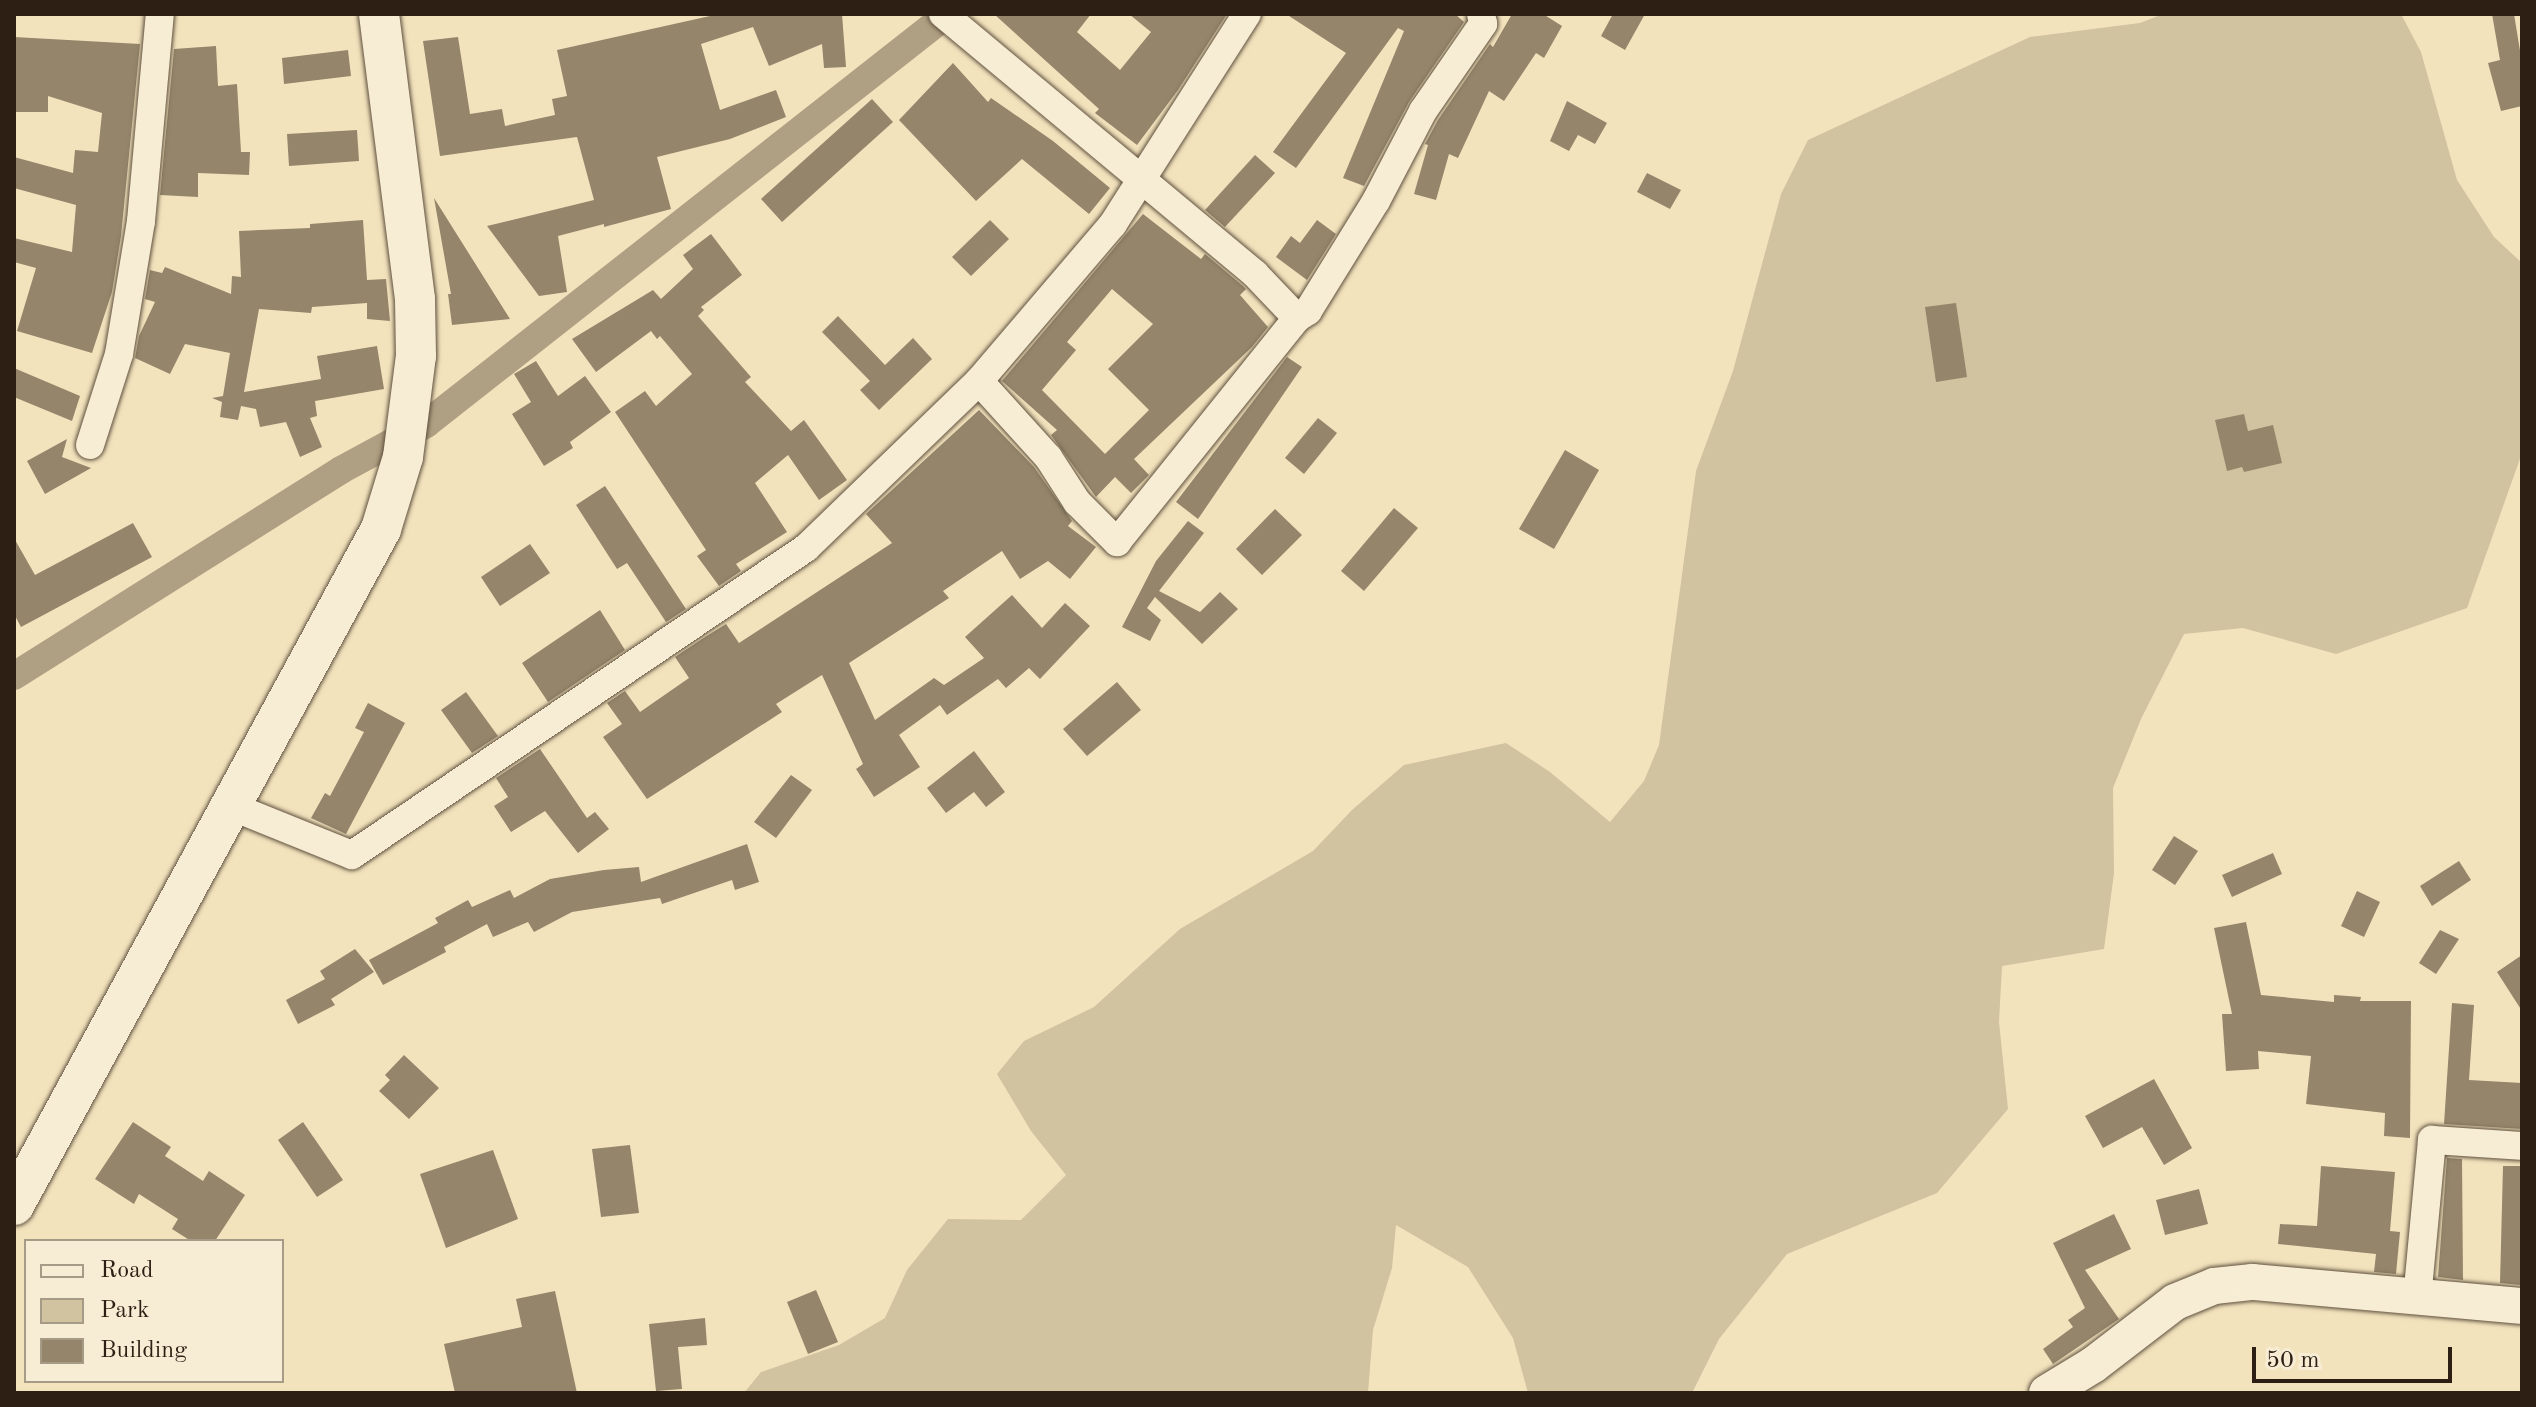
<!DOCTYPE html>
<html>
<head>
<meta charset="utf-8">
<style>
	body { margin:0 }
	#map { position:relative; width:2536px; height:1407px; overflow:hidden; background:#f3e3bd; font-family:"Old Standard TT",serif }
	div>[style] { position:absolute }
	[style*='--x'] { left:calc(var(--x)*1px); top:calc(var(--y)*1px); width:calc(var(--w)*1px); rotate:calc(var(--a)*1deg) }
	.green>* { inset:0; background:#d1c2a0 }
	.canal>* { height:28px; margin:-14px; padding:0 14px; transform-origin:14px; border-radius:14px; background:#b0a083 }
	.building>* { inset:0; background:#94856b }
	.roads { filter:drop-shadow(0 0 2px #5e503e) drop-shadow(0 0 2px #5e503e) }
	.minor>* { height:28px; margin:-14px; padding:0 14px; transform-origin:14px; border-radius:14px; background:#f7edd4 }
	.tertiary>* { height:36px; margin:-18px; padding:0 18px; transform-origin:18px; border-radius:18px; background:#f7edd4 }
	.secondary>* { height:40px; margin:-20px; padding:0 20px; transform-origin:20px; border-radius:20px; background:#f7edd4 }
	span { translate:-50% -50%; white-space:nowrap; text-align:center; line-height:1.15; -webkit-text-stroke:6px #f7edd4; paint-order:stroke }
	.frame { position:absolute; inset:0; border:16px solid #2d1f13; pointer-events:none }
	.legend { position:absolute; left:24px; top:1239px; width:260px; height:144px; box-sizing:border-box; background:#f7edd4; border:2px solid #a69b87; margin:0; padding:10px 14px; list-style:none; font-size:24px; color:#2d1f13 }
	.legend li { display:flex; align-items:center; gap:16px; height:40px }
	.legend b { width:40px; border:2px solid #a69b87 }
	.scale { position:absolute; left:2252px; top:1347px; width:200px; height:36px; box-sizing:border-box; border:4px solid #2d1f13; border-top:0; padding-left:10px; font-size:24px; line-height:28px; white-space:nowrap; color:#2d1f13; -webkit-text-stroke:6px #f7edd4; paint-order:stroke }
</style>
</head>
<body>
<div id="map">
	<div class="green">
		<i style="clip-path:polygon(2163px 14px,2401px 14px,2421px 52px,2457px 180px,2494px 237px,2522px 263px,2522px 453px,2467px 608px,2336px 654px,2243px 628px,2184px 634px,2141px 719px,2113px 788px,2114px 873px,2104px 949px,2002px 966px,1999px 1022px,2008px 1109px,1937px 1193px,1787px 1254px,1719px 1339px,1692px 1393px,1528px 1393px,1513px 1338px,1468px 1267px,1396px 1225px,1392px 1268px,1373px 1330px,1368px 1393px,744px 1393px,761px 1372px,839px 1345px,885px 1318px,907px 1270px,948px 1219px,1021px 1220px,1066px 1175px,1031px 1131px,997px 1074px,1024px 1041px,1094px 1007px,1180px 929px,1313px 851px,1352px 810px,1404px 765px,1506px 743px,1550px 772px,1610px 822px,1644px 781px,1659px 745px,1696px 471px,1733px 371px,1781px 194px,1808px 140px,2030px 37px,2140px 23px)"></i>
	</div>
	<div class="canal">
		<i style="--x:14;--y:676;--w:386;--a:-32.2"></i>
		<i style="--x:341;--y:470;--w:97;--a:-28.4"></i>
		<i style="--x:426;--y:424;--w:664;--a:-38.15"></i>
	</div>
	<div class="building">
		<i style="clip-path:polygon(719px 14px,842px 14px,846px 67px,824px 68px,822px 44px,769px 66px,753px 27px,701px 44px,720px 110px,776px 90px,786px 117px,730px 139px,657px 157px,671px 209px,604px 227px,604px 224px,558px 236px,567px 292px,539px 296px,487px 226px,594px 200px,577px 137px,440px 156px,423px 41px,458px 37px,470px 114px,502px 109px,505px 126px,555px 115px,552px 99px,567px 96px,557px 50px)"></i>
		<i style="clip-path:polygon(994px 14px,1091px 14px,1077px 32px,1120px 70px,1151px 32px,1129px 14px,1227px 14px,1178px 90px,1137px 145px,1095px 113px,1099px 109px)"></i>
		<i style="clip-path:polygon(1286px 14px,1455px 14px,1464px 22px,1409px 102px,1364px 186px,1343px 178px,1404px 31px,1398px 28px,1296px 168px,1273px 152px,1346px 53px)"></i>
		<i style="clip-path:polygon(1512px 14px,1543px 14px,1562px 26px,1544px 58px,1536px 53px,1504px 101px,1489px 91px,1458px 158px,1449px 154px,1436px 200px,1414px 194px,1428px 145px,1425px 144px,1438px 120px,1490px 44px,1493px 47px)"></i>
		<i style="clip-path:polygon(1613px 14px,1645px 14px,1625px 50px,1601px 36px)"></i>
		<i style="clip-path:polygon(2492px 14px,2514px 14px,2522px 63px,2522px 106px,2501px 111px,2488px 63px,2500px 60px)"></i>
		<i style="clip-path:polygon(14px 37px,140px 44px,121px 236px,112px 292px,92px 353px,17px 331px,36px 268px,14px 262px,14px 238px,72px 252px,76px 205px,14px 188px,14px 157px,73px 173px,75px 150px,98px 152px,102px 113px,48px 96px,48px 112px,14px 112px)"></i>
		<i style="clip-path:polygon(216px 46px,218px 86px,237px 84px,241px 152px,250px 152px,249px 175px,198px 173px,198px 197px,160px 195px,174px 49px)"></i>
		<i style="clip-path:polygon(348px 50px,351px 76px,284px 84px,282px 58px)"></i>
		<i style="clip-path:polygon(953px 63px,988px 102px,991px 98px,1053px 141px,1110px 188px,1089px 214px,1022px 159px,976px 201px,899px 120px)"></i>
		<i style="clip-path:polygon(872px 99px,893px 122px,782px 222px,761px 199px)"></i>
		<i style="clip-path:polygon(1567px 101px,1607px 123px,1595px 144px,1578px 135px,1569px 151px,1550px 141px)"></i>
		<i style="clip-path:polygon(357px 130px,359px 161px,289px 166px,287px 134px)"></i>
		<i style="clip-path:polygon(1255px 155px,1275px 173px,1225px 227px,1205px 210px)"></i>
		<i style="clip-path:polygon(1647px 173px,1681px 190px,1670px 209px,1637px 192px)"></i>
		<i style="clip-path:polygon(434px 198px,510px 319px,452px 325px,448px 294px,451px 294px)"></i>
		<i style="clip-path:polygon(evenodd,1143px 214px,1201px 259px,1205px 254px,1243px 286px,1246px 289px,1240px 295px,1268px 327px,1252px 347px,1134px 459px,1149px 475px,1131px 493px,1115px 477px,1096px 497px,1051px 435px,1057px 430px,1002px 381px,1143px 214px,1112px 289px,1153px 324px,1108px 369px,1149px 410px,1105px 454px,1042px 390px,1076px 350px,1067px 342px,1112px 289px)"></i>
		<i style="clip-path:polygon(363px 220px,367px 280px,386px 279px,390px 321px,367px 319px,367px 303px,312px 307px,311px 313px,259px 309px,244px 392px,321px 379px,317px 356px,377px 346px,384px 389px,315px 401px,317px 416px,310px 418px,322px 447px,300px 457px,286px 422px,260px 427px,256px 409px,241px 406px,238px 420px,220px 417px,222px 402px,212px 398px,223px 396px,230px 353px,185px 344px,170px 374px,135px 358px,139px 336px,155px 302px,145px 299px,150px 270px,162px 273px,165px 267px,231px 294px,232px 276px,241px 277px,239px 231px,310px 228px,310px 224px)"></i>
		<i style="clip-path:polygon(990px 220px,1009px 239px,971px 276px,952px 257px)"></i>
		<i style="clip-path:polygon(1317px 220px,1336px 234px,1307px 280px,1276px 257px,1291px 236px,1300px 243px)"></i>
		<i style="clip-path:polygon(711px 234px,742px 275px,701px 307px,704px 310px,698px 316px,751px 377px,745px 382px,791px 431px,804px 420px,847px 480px,819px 500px,788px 455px,755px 483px,787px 532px,736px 564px,741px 571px,719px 586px,697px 556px,706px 550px,615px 412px,645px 391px,656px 406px,692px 374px,660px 336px,657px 339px,651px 331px,596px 372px,572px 339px,653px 290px,661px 299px,693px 269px,683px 255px)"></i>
		<i style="clip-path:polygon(1956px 303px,1967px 377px,1936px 382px,1925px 307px)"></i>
		<i style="clip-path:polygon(838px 316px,885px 365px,913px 338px,932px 359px,879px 410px,860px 390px,870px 381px,822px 332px)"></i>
		<i style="clip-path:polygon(1287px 357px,1302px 367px,1198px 519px,1176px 502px)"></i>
		<i style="clip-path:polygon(536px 361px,558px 396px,585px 376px,611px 412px,570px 442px,573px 448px,544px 466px,512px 414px,531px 402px,514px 374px)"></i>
		<i style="clip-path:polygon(14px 368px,80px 396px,72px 421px,14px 397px)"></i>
		<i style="clip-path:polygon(979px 410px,1034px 467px,1072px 521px,1068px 526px,1096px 547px,1070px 579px,1048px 561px,1020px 579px,1002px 551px,943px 591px,949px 598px,849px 663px,875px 720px,934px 678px,944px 685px,984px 658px,965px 637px,1012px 595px,1042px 628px,1065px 603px,1090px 626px,1040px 679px,1029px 668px,1006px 688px,998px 679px,947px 715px,940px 705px,899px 735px,920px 767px,874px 797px,856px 769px,863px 764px,822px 675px,776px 704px,782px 712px,647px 799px,603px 737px,622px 724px,607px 703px,625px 691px,640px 712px,689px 678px,675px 657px,705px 637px,726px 624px,739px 643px,892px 543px,866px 514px)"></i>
		<i style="clip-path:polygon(2244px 414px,2248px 431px,2273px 425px,2282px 463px,2244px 472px,2242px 467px,2227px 471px,2215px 420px)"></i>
		<i style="clip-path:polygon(1318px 418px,1337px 433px,1304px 474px,1285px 458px)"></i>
		<i style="clip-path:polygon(67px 439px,62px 457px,91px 468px,45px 494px,27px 461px)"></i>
		<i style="clip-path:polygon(1565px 450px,1599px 470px,1554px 549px,1519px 529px)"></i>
		<i style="clip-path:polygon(605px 486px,686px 609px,666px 622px,627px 563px,617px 569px,576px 505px)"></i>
		<i style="clip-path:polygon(1394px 508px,1418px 528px,1364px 591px,1341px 571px)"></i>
		<i style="clip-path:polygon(1275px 509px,1302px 535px,1262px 575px,1236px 549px)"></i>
		<i style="clip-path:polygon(1188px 521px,1204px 533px,1159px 591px,1200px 612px,1220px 592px,1238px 609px,1202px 644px,1155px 597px,1147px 608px,1161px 620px,1150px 641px,1122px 627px,1156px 561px)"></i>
		<i style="clip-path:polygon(133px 523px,152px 557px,21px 627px,14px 614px,14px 538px,35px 575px)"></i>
		<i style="clip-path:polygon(530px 544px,550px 573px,500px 606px,481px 577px)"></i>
		<i style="clip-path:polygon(600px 610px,625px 650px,548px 702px,522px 663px)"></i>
		<i style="clip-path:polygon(1117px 682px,1141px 710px,1087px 756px,1063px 729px)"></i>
		<i style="clip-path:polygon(466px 692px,498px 736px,472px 753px,441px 710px)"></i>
		<i style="clip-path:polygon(368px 703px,405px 723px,346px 834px,311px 818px,325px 793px,330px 796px,364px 732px,355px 728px)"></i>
		<i style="clip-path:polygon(540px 749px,587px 818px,595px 812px,609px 829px,578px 853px,545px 811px,511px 832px,494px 806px,508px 797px,496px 778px)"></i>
		<i style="clip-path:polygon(974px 751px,1005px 792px,986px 807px,974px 792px,946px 813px,927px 788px)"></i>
		<i style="clip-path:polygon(791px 775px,812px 790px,776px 838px,754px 822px)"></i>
		<i style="clip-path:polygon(2174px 836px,2198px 851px,2175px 885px,2152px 870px)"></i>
		<i style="clip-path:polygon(747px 844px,759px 882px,735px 890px,732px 880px,662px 904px,660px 898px,572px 912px,534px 932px,528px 922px,493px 937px,487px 924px,444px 947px,446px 952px,383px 985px,369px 960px,438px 923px,435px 918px,468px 900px,472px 907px,510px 890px,514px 898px,550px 879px,604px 870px,639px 867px,641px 882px)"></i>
		<i style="clip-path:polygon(2273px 853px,2282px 874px,2232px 897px,2222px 875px)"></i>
		<i style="clip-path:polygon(2459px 861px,2471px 880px,2432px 906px,2420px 886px)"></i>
		<i style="clip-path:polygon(2357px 891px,2380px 902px,2364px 937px,2341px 926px)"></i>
		<i style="clip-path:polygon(2246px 922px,2261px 995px,2334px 1002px,2334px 995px,2361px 997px,2360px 1001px,2411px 1001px,2410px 1138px,2384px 1136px,2385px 1113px,2306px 1104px,2311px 1056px,2258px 1051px,2259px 1069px,2226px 1071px,2222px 1014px,2232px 1014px,2214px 928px)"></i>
		<i style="clip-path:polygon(2440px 930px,2459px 939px,2436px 974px,2419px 963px)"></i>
		<i style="clip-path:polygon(355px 949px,374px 972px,331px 999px,335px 1005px,298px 1024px,286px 1000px,325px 979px,320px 971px)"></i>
		<i style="clip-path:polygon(2522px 955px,2522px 1011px,2497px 972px)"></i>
		<i style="clip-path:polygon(2452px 1003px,2474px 1005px,2469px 1080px,2522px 1083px,2522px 1129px,2444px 1124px)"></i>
		<i style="clip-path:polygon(404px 1055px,439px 1088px,409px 1119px,379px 1091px,390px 1080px,385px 1075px)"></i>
		<i style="clip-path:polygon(2154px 1079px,2192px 1148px,2164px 1165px,2142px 1127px,2103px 1148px,2085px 1116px)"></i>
		<i style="clip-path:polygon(133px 1122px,171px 1147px,165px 1156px,203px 1181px,209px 1171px,245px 1195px,215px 1241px,191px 1241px,172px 1229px,178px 1219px,139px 1194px,134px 1204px,95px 1179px)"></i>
		<i style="clip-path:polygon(303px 1122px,343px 1180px,317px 1197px,278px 1140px)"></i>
		<i style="clip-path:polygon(630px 1145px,639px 1213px,601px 1217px,592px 1149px)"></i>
		<i style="clip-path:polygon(493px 1150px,518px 1219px,446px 1248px,420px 1174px)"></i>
		<i style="clip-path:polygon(2447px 1158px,2462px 1159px,2463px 1280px,2438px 1277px)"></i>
		<i style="clip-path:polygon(2321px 1166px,2395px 1172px,2390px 1231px,2400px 1232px,2396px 1274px,2374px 1272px,2376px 1254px,2278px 1244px,2280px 1224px,2317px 1226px)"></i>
		<i style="clip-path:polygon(2503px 1166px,2522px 1166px,2521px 1285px,2500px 1283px)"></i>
		<i style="clip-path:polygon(2199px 1189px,2208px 1224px,2165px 1235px,2156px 1200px)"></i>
		<i style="clip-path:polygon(2114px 1214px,2131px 1249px,2085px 1270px,2119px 1319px,2053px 1364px,2043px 1349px,2073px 1327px,2068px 1320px,2085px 1308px,2053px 1243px)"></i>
		<i style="clip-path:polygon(816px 1290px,838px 1342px,808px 1354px,787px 1302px)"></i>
		<i style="clip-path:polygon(555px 1291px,577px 1393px,455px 1393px,444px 1344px,522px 1327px,516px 1299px)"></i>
		<i style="clip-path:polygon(705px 1318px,707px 1345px,678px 1347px,682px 1389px,656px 1391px,649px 1324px)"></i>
	</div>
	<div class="roads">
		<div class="minor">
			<i style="--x:943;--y:14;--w:406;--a:39.8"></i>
			<i style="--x:1255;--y:274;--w:61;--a:46.3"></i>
			<i style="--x:979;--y:381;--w:103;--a:47.8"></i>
			<i style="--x:1048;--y:457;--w:54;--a:57.2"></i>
			<i style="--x:1077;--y:502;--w:57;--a:45"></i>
			<i style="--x:1117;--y:542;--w:287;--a:-51.2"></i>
			<i style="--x:1297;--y:318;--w:13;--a:-32"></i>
			<i style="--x:1308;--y:311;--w:129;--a:-58.3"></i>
			<i style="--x:1376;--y:201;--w:102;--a:-62.4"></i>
			<i style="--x:1423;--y:111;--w:106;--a:-55.4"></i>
			<i style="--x:1483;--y:24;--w:10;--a:-101"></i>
			<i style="--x:90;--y:445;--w:96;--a:-72.3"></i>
			<i style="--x:119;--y:354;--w:135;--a:-80.6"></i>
			<i style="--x:141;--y:221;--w:208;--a:-84.8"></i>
			<i style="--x:233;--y:807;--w:128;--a:22"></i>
			<i style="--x:352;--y:855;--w:548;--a:-34.07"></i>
			<i style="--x:806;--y:548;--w:240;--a:-44"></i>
			<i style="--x:979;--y:381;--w:206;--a:-49.5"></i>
			<i style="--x:1113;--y:224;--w:249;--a:-57.5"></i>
			<i style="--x:2417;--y:1299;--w:160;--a:-84.6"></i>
			<i style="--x:2432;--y:1140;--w:90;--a:3.8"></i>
		</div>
		<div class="tertiary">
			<i style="--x:2047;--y:1393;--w:54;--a:-31.3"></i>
			<i style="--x:2093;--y:1365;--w:103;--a:-37.5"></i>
			<i style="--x:2175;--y:1302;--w:42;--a:-22.3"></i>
			<i style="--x:2214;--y:1286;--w:39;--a:-6"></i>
			<i style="--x:2253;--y:1282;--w:270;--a:5.1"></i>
		</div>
		<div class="secondary">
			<i style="--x:14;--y:1205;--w:769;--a:-61.5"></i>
			<i style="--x:381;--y:529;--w:75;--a:-73"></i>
			<i style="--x:403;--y:457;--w:102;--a:-82.7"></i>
			<i style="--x:416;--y:356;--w:57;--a:-91"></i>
			<i style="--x:415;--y:299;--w:287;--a:-97.2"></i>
		</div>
	</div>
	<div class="frame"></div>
	<ul class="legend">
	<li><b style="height:10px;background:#f7edd4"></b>Road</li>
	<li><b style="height:22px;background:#d1c2a0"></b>Park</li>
	<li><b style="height:22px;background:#94856b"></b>Building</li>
	</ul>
	<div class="scale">50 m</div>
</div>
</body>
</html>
